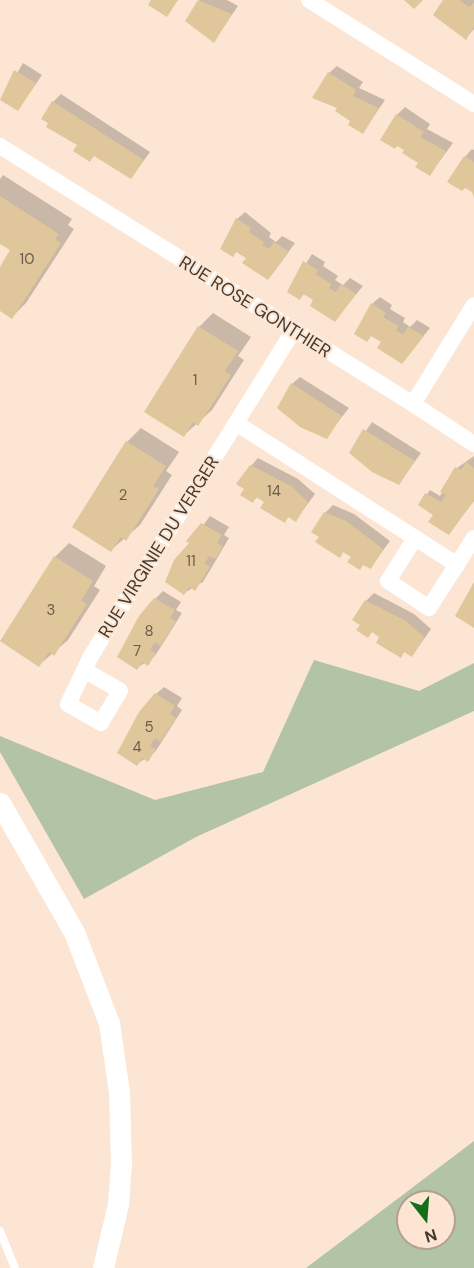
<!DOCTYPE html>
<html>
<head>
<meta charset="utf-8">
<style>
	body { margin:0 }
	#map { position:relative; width:474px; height:1268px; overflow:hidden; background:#fce5d2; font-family:"DM Sans",sans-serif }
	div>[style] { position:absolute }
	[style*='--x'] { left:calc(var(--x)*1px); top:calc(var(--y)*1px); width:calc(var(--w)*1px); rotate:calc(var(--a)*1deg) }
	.green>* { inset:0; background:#b3c3a6 }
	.shadow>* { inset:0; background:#0003 }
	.building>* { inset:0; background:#e0c69b }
	.service>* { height:8px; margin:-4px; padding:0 4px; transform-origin:4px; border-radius:4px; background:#fff }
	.minor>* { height:16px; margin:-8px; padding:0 8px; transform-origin:8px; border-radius:8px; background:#fff }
	.tertiary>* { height:21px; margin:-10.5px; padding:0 10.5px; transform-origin:10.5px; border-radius:10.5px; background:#fff }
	span { translate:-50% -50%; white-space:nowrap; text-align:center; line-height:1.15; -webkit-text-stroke:4.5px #fce5d2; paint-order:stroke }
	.number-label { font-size:15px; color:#6b5c4a }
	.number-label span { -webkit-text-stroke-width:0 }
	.street-label { font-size:18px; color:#44392f }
	.north { position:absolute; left:396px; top:1190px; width:60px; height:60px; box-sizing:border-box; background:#fce5d2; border:2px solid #b2a091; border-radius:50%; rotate:163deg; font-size:16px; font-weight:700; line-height:24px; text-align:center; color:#44392f }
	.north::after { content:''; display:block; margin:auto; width:21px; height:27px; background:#176e18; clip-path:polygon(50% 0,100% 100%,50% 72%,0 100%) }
</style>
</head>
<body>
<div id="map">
	<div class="green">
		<i style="clip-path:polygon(314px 660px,419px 691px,474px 663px,474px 711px,196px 837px,84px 899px,0 752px,0 736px,155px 800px,263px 772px)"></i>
		<i style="clip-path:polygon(evenodd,474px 1141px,474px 1268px,306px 1268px,474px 1141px,408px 1202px,444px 1202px,444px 1238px,408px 1238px,408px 1202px)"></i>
	</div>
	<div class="shadow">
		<i style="clip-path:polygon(200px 0,227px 0,238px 6px,214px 41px,187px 21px)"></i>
		<i style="clip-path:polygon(444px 0,474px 0,474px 29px,466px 38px)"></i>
		<i style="clip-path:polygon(23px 63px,42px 75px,18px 110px,2px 99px)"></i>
		<i style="clip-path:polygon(337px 66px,363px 82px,359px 88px,385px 100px,363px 132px,339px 108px,329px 73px)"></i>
		<i style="clip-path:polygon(61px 94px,150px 152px,131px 178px,79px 145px,53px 102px)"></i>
		<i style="clip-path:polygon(405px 107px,430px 124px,427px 129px,453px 143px,430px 174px,406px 150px,397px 115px)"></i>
		<i style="clip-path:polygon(472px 149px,474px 150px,474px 192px,465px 157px)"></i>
		<i style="clip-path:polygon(3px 175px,72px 219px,68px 225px,74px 229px,26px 303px,12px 317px,0 310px,0 270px,12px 250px,0 241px,0 179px)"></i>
		<i style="clip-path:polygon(245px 212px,271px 233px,269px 237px,276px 242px,282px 236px,295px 243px,275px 270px,237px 251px,233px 256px,237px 219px)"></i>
		<i style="clip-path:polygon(312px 254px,325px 262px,323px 266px,338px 276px,335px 280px,343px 285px,350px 278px,363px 286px,335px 320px,305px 293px,300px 298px,289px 291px)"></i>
		<i style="clip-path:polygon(380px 297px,392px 305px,390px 309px,405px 318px,403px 322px,410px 327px,417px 320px,430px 328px,402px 362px,383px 342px,372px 335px,367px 340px,372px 304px)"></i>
		<i style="clip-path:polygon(213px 313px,251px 337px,238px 356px,244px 360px,212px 410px,183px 436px,199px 327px)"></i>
		<i style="clip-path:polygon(300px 377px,349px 408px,326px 437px,292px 384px)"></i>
		<i style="clip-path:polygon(372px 422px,421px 453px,399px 483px,351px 453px)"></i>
		<i style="clip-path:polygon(141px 428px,179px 452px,166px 471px,172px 475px,140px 525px,111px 550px,127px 442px)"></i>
		<i style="clip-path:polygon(474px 456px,474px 501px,449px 533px,435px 514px,420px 504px,430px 490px,440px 496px,457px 468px)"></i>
		<i style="clip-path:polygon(258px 458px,298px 479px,315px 494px,296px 520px,289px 516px,284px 521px,258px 496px,253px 501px,251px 466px)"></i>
		<i style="clip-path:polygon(333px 505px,354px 514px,390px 541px,371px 567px,344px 551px,340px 556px,321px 536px,325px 513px)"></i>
		<i style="clip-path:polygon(210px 516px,229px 527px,224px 535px,229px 538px,203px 582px,184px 593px,191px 542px)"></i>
		<i style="clip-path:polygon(69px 543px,106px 566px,94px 586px,100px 590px,68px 640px,39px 665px,55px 557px)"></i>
		<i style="clip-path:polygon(163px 591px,181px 602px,176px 610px,182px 613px,155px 656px,137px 668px,155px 599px)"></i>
		<i style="clip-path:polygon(374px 593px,414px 614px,431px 629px,412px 656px,406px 651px,400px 656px,373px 631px,368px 636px,362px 624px,366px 601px)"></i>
		<i style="clip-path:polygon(164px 687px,182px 698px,177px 706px,182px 710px,155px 752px,137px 764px,156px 694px)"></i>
	</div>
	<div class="building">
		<i style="clip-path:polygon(151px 0,178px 0,167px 17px,148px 5px)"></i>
		<i style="clip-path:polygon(198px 0,232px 14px,214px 43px,185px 21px)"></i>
		<i style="clip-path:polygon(404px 0,423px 0,414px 9px)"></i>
		<i style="clip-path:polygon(443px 0,459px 0,469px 7px,474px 3px,474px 27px,466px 40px,433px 15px)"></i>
		<i style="clip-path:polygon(14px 70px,36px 83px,18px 111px,0 100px)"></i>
		<i style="clip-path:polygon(328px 72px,356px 90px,353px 96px,379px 108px,363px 134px,348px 125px,350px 121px,335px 111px,337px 108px,312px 98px)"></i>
		<i style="clip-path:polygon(52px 101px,144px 160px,131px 179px,94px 156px,90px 162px,73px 151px,77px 145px,46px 127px,48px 123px,41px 119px)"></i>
		<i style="clip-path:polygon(396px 114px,424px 132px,420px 137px,446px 151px,430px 176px,415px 167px,418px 163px,402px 153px,404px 150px,397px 146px,395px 149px,380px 140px)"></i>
		<i style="clip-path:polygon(464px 156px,474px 162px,474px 198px,472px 192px,465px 188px,462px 191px,447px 182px)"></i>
		<i style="clip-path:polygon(0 196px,59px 234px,55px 239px,61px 243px,12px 319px,0 311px,0 267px,10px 250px,0 244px)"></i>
		<i style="clip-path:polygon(236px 218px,251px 228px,249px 232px,264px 242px,262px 245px,269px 249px,274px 242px,289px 252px,268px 280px,242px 263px,246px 258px,236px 252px,233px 257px,220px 249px)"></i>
		<i style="clip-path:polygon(303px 261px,318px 270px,316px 274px,331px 284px,329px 288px,336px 292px,341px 284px,356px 294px,335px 322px,310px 306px,313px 300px,303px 294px,300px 300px,287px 292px)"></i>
		<i style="clip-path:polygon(371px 303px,386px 313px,383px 317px,399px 326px,396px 330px,403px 335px,408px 327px,424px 336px,402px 364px,377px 348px,381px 342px,371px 336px,367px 342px,354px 334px)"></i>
		<i style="clip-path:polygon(198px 326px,238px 351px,225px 371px,231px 375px,223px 388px,198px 426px,193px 422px,184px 437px,144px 412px)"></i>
		<i style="clip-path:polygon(291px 383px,342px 416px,327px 439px,300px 427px,277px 408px)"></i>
		<i style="clip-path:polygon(363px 429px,415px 461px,399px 485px,372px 472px,349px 453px)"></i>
		<i style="clip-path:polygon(126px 441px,166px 466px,153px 486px,159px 489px,126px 541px,121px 537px,111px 552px,72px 527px)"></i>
		<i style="clip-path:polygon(466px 462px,474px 468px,474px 500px,449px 535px,428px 522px,433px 515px,418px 505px,425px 493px,441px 502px,446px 495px,440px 492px,455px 467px,461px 470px)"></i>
		<i style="clip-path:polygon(250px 465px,291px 486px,308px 502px,296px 522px,288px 517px,285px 523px,260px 508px,264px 502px,256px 497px,253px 503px,240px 495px,244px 489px,236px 484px)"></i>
		<i style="clip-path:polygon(324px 512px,346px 521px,383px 549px,371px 569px,363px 565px,360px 570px,347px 562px,351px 557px,343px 552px,340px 558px,315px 542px,319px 537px,311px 532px)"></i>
		<i style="clip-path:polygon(201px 523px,222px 535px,217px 543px,223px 547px,215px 559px,209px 556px,205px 563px,210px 567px,195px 591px,189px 587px,184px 595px,165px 582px,174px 560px,189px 543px,186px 541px)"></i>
		<i style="clip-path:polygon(54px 556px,93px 581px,81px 601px,87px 604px,54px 656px,49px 652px,39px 667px,0 641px)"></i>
		<i style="clip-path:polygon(474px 582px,474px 628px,455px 616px)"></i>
		<i style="clip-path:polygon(154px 598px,175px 610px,170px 618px,176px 621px,160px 646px,155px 642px,150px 650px,156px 653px,148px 666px,142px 662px,137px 670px,117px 657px,139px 616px)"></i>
		<i style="clip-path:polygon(365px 600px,406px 621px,424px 637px,412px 657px,404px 652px,401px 658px,376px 643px,379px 637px,372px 632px,368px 638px,356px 630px,360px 625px,352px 620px)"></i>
		<i style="clip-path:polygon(155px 693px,175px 706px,170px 714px,176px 718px,160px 742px,155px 738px,150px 746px,156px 749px,148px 762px,142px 758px,137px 766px,117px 753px,139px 712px)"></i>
	</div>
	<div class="service">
		<i style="--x:0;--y:1231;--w:40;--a:68"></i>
	</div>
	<div class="minor">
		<i style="--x:309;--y:0;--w:195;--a:32.2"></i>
		<i style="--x:0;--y:146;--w:487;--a:32"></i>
		<i style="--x:413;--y:404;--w:116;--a:-58.4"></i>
		<i style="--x:413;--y:404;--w:73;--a:33.3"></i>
		<i style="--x:236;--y:423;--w:263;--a:32.7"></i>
		<i style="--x:415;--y:538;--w:51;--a:122.1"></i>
		<i style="--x:388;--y:581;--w:49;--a:33.4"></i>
		<i style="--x:429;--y:608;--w:83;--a:-57.3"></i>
		<i style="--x:86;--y:671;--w:39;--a:30"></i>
		<i style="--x:120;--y:691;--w:37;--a:121"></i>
		<i style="--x:101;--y:723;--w:38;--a:-150"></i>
		<i style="--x:68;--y:704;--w:53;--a:-64.4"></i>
		<i style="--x:91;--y:656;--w:382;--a:-58.1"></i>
	</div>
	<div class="tertiary">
		<i style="--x:0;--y:803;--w:149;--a:60.2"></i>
		<i style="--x:74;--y:932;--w:97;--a:69"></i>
		<i style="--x:109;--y:1023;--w:70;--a:81.8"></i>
		<i style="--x:119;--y:1092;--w:71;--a:88.4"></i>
		<i style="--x:121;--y:1163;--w:41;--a:94.2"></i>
		<i style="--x:118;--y:1204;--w:66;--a:103.2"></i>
	</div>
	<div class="number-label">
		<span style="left:27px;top:260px">10</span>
		<span style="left:195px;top:381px">1</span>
		<span style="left:274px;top:492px">14</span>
		<span style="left:123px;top:496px">2</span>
		<span style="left:191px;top:562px">11</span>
		<span style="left:51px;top:611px">3</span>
		<span style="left:149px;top:632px">8</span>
		<span style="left:137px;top:652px">7</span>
		<span style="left:149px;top:728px">5</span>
		<span style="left:137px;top:748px">4</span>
	</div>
	<div class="street-label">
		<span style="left:255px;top:307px;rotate:32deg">RUE ROSE GONTHIER</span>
		<span style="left:159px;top:547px;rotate:-58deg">RUE VIRGINIE DU VERGER</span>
	</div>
	<div class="north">N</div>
</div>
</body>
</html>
